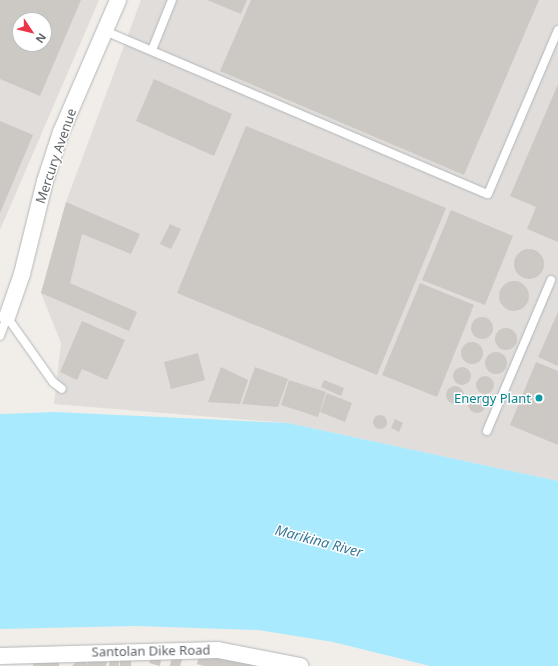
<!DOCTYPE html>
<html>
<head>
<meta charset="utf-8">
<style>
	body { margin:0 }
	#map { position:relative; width:558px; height:666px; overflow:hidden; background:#f1ede8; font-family:"Noto Sans",sans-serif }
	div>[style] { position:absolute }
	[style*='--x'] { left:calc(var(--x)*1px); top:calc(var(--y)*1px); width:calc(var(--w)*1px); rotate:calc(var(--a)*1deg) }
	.industrial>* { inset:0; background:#e0ddda }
	.water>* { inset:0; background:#aaeaff }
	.building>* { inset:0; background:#ccc8c4 }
	.round { border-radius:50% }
	.roads { filter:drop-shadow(0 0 1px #b3b7ba) drop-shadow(0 0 1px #b3b7ba) }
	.lane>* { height:8px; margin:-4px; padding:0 4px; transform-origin:4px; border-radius:4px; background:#fff }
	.street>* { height:16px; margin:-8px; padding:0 8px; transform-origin:8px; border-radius:8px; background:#fff }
	.dots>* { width:11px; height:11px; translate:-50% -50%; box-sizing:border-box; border:2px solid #fff; border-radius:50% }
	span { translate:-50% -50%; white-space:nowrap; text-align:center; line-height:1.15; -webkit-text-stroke:3px #fff; paint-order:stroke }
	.street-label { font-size:13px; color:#5f6568 }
	.culture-label { font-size:13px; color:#0d838f }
	.right { translate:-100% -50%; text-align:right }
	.water-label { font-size:14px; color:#3b7a99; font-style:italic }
	.north { position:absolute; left:12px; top:12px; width:40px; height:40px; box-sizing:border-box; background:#fff; border:1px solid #bfc1c3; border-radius:50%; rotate:125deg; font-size:11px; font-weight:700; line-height:16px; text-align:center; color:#5f6568 }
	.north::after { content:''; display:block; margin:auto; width:14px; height:18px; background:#ec3347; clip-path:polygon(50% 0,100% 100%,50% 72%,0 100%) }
</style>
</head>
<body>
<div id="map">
	<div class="industrial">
		<i style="clip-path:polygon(evenodd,0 0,99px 0,0 230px,0 0,20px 20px,44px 20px,44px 44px,20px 44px,20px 20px)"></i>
		<i style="clip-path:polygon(141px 0,558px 0,558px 481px,288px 423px,54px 404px,61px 343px,41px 293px,66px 202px)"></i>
	</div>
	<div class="water">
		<i style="clip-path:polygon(55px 412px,288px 423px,558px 481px,558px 666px,430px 666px,333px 642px,258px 630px,135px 626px,0 629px,0 414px)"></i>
	</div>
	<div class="building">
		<i style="clip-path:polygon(evenodd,0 0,81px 0,40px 96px,0 79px,0 0,20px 20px,44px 20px,44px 44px,20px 44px,20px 20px)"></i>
		<i style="clip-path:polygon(207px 0,247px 0,241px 14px)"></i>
		<i style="clip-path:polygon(251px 0,539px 0,464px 175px,220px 71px)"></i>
		<i style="clip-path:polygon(154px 79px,232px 114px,214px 156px,136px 121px)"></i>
		<i style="clip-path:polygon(558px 84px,558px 242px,527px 229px,536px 207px,510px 196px)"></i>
		<i style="clip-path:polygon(0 121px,33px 135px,0 213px)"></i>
		<i style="clip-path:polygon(246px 126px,446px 208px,377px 375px,177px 293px)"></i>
		<i style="clip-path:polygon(66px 202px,140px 234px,131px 254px,82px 234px,70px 283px,137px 312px,129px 331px,41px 293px)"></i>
		<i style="clip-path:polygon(451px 210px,513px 236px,485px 305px,422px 280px)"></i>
		<i style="clip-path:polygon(170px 224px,181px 229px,171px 249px,160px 244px)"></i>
		<i class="round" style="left:514px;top:249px;width:30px;height:30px"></i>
		<i class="round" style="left:499px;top:281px;width:30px;height:30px"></i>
		<i style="clip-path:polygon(420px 283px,474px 305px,437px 397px,382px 375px)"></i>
		<i style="clip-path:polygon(558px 312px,558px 366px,538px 357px)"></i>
		<i class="round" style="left:471px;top:317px;width:22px;height:22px"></i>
		<i style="clip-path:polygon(82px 321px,125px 340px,107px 380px,82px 369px,77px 380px,60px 372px)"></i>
		<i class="round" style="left:495px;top:328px;width:22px;height:22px"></i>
		<i class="round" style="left:461px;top:342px;width:22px;height:22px"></i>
		<i class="round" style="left:485px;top:352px;width:22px;height:22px"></i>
		<i style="clip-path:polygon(198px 353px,205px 380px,171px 389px,164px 362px)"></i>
		<i style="clip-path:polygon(536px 362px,558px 371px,558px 445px,510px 425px)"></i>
		<i class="round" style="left:453px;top:367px;width:18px;height:18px"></i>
		<i style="clip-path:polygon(221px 367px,248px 380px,240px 404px,208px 402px)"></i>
		<i style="clip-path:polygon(255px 367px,288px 379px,278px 407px,242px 404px)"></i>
		<i class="round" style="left:476px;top:376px;width:18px;height:18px"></i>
		<i style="clip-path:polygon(289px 380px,326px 392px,318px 417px,281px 405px)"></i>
		<i style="clip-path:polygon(324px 380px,344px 388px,341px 396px,321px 387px)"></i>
		<i class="round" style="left:446px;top:386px;width:18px;height:18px"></i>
		<i style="clip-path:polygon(327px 393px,352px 403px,345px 422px,320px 412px)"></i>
		<i class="round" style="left:468px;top:395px;width:18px;height:18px"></i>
		<i class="round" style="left:373px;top:415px;width:14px;height:14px"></i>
		<i style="clip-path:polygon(395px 419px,403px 423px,399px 432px,391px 428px)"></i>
		<i style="clip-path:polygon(199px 655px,262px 666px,204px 666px,197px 664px)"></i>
		<i style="clip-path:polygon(120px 657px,131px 658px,131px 666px,120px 666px)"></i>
		<i style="clip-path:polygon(183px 657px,180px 666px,170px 666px,171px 660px,166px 659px)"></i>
		<i style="clip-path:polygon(151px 658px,161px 660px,160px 666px,149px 663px)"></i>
		<i style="clip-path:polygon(110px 659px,119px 659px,119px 666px,109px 666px)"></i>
		<i style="clip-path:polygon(34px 660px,59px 662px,59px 666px,33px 666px)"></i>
		<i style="clip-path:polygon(77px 661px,87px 662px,87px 666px,72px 666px)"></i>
		<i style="clip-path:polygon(88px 661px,107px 662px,106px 666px,87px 666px)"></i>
	</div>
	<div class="roads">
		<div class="lane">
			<i style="--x:105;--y:31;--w:416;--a:23.1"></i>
			<i style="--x:488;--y:194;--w:178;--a:-66.9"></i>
			<i style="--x:152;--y:50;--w:54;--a:-68.2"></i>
			<i style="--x:7;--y:317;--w:80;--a:54.7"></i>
			<i style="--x:53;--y:382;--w:11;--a:38"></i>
			<i style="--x:0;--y:336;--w:20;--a:-70"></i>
			<i style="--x:487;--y:431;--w:164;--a:-67"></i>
		</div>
		<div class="street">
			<i style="--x:7;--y:317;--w:46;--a:-70.8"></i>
			<i style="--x:22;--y:274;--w:96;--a:-76.1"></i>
			<i style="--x:45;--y:181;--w:52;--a:-71.9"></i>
			<i style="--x:61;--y:132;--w:144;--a:-66.6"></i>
			<i style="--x:0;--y:656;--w:218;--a:-1.6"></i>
			<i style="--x:218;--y:650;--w:84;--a:11"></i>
		</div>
	</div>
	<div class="dots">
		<i style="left:539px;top:398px;background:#0f9aa8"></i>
	</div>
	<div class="street-label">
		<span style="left:56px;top:156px;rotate:-71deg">Mercury Avenue</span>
		<span style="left:151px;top:651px;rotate:-1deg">Santolan Dike Road</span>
	</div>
	<div class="culture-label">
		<span class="right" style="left:531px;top:398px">Energy Plant</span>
	</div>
	<div class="water-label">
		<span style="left:319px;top:541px;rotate:15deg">Marikina River</span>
	</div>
	<div class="north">N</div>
</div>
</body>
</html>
